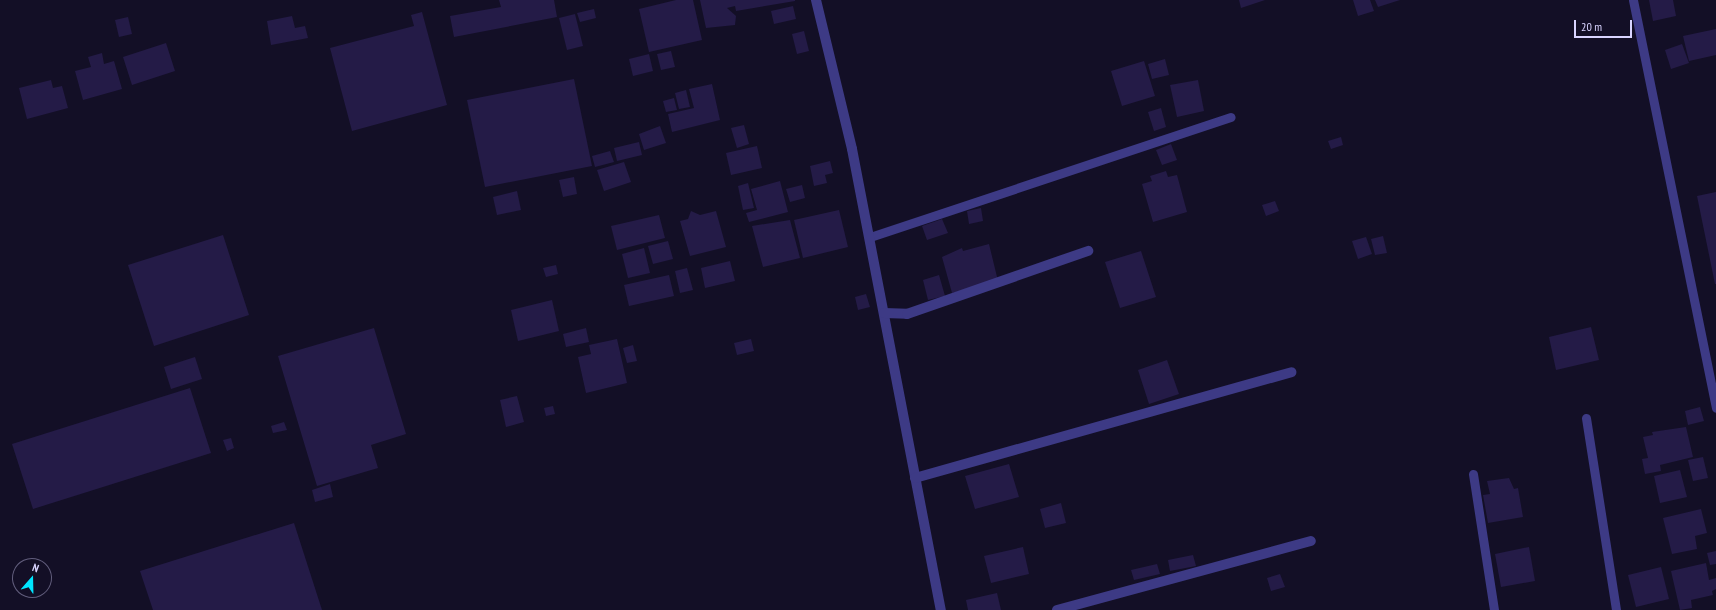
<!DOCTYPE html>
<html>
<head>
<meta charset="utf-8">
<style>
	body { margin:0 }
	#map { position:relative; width:1716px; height:610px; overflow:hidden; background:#130f26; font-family:"PT Sans Narrow",sans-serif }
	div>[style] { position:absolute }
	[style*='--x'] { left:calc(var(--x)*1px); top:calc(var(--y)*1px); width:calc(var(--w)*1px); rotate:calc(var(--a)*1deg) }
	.building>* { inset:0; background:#241b47 }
	.lane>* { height:9px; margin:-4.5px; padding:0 4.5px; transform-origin:4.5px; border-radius:4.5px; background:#3d3a85 }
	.street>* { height:10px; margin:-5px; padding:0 5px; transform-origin:5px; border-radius:5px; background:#3d3a85 }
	span { translate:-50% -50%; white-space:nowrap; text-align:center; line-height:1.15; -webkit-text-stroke:3.5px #130f26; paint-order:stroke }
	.north { position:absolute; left:12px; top:558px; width:40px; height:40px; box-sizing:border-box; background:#130f26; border:1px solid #625e7d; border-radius:50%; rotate:20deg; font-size:11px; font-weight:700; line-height:16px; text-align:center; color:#d9d4ff }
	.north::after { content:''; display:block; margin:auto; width:14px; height:18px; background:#00e5ff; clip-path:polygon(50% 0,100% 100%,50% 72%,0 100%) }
	.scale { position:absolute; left:1574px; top:20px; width:58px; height:18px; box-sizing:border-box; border:2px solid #d9d4ff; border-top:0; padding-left:5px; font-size:12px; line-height:14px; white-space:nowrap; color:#d9d4ff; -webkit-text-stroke:3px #130f26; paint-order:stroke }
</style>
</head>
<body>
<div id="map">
	<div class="building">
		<i style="clip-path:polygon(499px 0,554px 0,557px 17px,454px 37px,450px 16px,501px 7px)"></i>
		<i style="clip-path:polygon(676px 0,693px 0,702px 40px,649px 52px,639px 9px)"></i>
		<i style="clip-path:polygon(700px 0,795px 0,795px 1px,736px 11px,735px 6px,727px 8px,736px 16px,735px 25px,706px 28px)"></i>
		<i style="clip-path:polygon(1239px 0,1265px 0,1241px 8px)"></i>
		<i style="clip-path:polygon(1353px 0,1370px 0,1374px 11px,1358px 16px)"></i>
		<i style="clip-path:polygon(1375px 0,1400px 0,1378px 7px)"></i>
		<i style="clip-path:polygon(1649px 0,1673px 0,1676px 16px,1653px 21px)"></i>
		<i style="clip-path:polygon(793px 6px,796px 19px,774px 24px,771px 11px)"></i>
		<i style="clip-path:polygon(594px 9px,596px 18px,580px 22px,577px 13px)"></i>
		<i style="clip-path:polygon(422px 12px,447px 105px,352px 131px,330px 48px,414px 26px,411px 15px)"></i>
		<i style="clip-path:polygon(575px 14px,583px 46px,567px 50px,559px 18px)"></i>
		<i style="clip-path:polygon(292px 16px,295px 28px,305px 26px,308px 38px,271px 45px,267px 21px)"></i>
		<i style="clip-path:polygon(128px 17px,132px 34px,119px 37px,115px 20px)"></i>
		<i style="clip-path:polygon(1716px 29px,1716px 55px,1689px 61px,1683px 36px)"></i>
		<i style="clip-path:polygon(804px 31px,809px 51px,797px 54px,792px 34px)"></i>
		<i style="clip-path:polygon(166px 43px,175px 71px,132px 85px,123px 57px)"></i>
		<i style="clip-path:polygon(1682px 44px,1689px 63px,1671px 69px,1665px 50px)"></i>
		<i style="clip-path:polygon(671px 51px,675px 67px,661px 70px,657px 54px)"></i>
		<i style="clip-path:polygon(102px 53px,104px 64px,114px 61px,122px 89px,83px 100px,75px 71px,91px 67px,88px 57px)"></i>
		<i style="clip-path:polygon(649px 54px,653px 71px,633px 76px,629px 59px)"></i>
		<i style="clip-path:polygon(1165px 59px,1169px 75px,1152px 79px,1148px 64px)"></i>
		<i style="clip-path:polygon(1144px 61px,1155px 96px,1122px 106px,1111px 71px)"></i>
		<i style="clip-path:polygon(574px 79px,592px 166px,485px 187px,467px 100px)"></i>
		<i style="clip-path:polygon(51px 80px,53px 88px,62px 86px,68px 108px,27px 119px,19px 88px)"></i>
		<i style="clip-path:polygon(1198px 80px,1204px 111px,1177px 117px,1170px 85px)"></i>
		<i style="clip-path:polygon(712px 84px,720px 120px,672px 132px,668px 114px,694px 108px,689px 89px)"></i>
		<i style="clip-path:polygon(686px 90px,690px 107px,679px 109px,675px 93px)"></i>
		<i style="clip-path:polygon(674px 98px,677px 110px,666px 112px,663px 101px)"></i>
		<i style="clip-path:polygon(1161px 108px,1166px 127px,1154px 131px,1148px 112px)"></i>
		<i style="clip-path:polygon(744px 125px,749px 144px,737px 148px,731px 128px)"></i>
		<i style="clip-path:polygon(660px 126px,666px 143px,644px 150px,639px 134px)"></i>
		<i style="clip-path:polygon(1341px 137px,1343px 145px,1331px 149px,1328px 141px)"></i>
		<i style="clip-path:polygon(639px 142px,642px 155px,617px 161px,614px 148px)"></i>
		<i style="clip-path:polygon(1171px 144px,1177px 160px,1162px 165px,1156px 150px)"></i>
		<i style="clip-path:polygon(757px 146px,762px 168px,731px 175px,726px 153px)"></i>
		<i style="clip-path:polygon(610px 151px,614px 162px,595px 167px,592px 156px)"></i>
		<i style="clip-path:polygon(830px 161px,833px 173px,825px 175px,827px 183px,814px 186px,810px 166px)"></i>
		<i style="clip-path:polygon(624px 162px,631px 182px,604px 191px,597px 170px)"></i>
		<i style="clip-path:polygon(1166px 171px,1168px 177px,1177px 175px,1187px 212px,1153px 222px,1142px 184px,1152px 181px,1150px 176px)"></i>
		<i style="clip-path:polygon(574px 177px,577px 194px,563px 197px,559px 180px)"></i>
		<i style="clip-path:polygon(780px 181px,788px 212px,749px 222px,746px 213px,757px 210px,751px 189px)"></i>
		<i style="clip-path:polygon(748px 183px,754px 208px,743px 210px,738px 186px)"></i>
		<i style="clip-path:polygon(802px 185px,805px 198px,790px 202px,786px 189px)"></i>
		<i style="clip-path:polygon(517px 191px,521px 210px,497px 215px,493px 197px)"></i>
		<i style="clip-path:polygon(1716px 192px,1716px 284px,1715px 284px,1697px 196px)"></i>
		<i style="clip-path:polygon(1275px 201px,1279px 211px,1266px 216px,1262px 205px)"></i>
		<i style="clip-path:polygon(981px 208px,983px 221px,969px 224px,967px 211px)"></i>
		<i style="clip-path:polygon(839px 210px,848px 247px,803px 258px,794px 220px)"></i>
		<i style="clip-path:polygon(691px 211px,700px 215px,716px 211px,726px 247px,690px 256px,680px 221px,688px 219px)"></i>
		<i style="clip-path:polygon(659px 215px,665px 238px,617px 250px,611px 226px)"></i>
		<i style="clip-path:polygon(942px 219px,948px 233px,927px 240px,922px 226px)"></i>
		<i style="clip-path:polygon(790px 220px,800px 258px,763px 267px,752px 226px)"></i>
		<i style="clip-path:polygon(223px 235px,249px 315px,154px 346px,128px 265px)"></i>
		<i style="clip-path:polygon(1383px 236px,1387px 253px,1375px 255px,1371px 239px)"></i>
		<i style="clip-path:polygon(1366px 237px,1372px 254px,1358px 259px,1352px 241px)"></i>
		<i style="clip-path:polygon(668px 241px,673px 259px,653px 264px,648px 246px)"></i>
		<i style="clip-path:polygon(989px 244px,998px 281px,952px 293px,942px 257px,962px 248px,963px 251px)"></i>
		<i style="clip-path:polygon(644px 248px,650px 273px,628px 278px,622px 254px)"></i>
		<i style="clip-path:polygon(1141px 251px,1156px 297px,1120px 308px,1105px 262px)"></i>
		<i style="clip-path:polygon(730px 261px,735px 281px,705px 288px,701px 268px)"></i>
		<i style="clip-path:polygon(556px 265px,558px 274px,546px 277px,543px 268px)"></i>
		<i style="clip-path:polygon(687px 268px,693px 290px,680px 293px,675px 271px)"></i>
		<i style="clip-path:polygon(669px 275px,674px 296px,629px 306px,624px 285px)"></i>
		<i style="clip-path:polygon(939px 275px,945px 296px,928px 300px,923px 280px)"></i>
		<i style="clip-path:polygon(866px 294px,870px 307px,858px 310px,855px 297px)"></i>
		<i style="clip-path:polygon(552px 300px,559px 331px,518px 341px,511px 310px)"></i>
		<i style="clip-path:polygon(1591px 327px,1599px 360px,1556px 370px,1549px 337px)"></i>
		<i style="clip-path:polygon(374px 328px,406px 434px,371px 445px,378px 468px,317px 486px,278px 356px)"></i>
		<i style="clip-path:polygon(586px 328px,589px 342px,566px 347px,563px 334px)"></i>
		<i style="clip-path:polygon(617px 339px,627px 383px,586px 393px,578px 357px,591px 354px,589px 345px)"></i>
		<i style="clip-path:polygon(751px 339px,754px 351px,737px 355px,734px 343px)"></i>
		<i style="clip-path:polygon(633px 345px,637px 361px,627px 363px,623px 348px)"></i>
		<i style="clip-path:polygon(195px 357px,202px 379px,171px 389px,164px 367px)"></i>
		<i style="clip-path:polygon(1167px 360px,1179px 394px,1149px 404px,1138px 370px)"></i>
		<i style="clip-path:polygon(190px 388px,211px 453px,33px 509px,12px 444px)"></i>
		<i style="clip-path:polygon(517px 396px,524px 422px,506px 427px,500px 400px)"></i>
		<i style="clip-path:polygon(553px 406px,555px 414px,546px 416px,544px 408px)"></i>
		<i style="clip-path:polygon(1700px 407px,1704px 421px,1688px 425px,1685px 411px)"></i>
		<i style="clip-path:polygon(284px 422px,287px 430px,273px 433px,271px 426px)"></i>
		<i style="clip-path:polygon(1686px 427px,1693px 457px,1660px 465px,1661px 471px,1645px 474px,1642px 459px,1648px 458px,1643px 437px,1653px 435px,1652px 432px)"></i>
		<i style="clip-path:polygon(231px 438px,234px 448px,227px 451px,223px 440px)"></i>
		<i style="clip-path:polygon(1703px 457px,1708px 478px,1693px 481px,1688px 460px)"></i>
		<i style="clip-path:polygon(1009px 464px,1019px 497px,975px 509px,965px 476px)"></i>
		<i style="clip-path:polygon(1680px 470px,1687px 497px,1660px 503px,1654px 476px)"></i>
		<i style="clip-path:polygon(1509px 478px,1514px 489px,1518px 488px,1523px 517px,1488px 523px,1483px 495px,1490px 494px,1487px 481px)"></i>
		<i style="clip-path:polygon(330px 484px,333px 497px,315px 502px,312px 490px)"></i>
		<i style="clip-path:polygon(1061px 503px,1066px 523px,1045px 528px,1040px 509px)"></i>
		<i style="clip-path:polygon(1701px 509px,1707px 533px,1695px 536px,1697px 549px,1672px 554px,1663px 518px)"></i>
		<i style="clip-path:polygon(294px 523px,322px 610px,153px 610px,140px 571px)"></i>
		<i style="clip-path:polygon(1023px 547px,1029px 574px,991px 583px,984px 556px)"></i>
		<i style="clip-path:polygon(1529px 547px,1535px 581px,1501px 587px,1495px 554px)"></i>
		<i style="clip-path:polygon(1716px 551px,1716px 564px,1710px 565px,1707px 553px)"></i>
		<i style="clip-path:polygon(1193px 555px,1196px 566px,1170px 571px,1168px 560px)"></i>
		<i style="clip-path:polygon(1706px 563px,1709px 580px,1716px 578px,1716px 589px,1712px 591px,1713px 595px,1691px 600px,1692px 608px,1680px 610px,1671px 571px)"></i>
		<i style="clip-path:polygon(1157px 564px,1160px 574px,1134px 580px,1131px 570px)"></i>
		<i style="clip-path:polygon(1661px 567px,1669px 599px,1636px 607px,1628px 575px)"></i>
		<i style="clip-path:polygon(1280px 574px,1285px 587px,1271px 591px,1267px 578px)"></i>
		<i style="clip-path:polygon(997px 593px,1001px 610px,968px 610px,966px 600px)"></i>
	</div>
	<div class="lane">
		<i style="--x:1633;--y:0;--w:416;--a:78.5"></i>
		<i style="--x:870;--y:237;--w:380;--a:-18.4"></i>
		<i style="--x:1586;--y:418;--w:194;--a:81.1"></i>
		<i style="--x:1473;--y:474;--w:138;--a:81.2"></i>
	</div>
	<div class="street">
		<i style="--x:816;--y:0;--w:153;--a:76.4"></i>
		<i style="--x:852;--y:149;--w:470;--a:79.1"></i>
		<i style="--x:884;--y:313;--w:23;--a:2"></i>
		<i style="--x:907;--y:314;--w:192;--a:-19.2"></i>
		<i style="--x:915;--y:478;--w:391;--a:-15.7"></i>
		<i style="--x:1057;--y:610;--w:263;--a:-15.2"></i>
	</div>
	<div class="north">N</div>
	<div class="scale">20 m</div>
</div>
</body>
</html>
